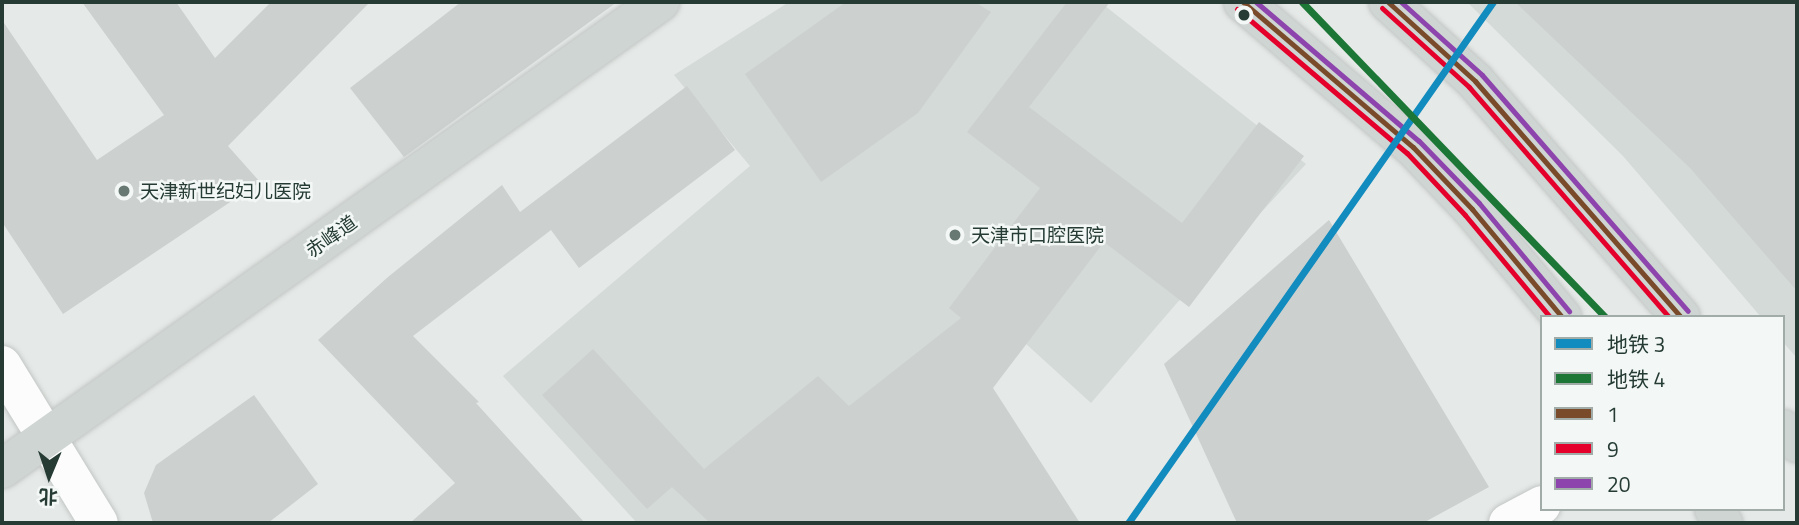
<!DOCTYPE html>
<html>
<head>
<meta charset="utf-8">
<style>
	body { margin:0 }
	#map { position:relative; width:1799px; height:525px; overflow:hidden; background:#e5e9e7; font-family:"Titillium Web","Noto Sans SC",sans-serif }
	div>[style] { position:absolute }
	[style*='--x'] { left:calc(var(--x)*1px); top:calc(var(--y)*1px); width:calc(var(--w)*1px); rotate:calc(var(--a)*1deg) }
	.built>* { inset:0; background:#d4dad7 }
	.building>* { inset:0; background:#ccd1cf }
	.roads { filter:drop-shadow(0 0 2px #c2c6c4) drop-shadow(0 0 2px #c2c6c4) }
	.minor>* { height:38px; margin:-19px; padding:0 19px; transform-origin:19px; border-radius:19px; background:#fbfcfb }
	.major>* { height:38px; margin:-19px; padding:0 19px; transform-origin:19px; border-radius:19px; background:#cfd5d3 }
	.bus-1>* { height:5px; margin:-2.5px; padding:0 2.5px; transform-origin:2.5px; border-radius:2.5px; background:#7a4b2a }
	.bus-2>* { height:5px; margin:-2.5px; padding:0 2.5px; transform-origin:2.5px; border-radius:2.5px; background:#e4002b }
	.bus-3>* { height:5px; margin:-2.5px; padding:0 2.5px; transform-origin:2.5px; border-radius:2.5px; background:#8e44ad }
	.metro-1>* { height:7px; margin:-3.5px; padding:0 3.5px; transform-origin:3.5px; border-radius:3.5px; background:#128bbe }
	.metro-2>* { height:7px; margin:-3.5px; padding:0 3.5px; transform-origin:3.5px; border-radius:3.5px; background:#1c7736 }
	.dots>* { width:19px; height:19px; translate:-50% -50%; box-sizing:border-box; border:4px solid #f3f8f6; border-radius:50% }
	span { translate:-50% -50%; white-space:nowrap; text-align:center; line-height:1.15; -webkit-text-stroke:5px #f3f8f6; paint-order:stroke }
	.poi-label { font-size:19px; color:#253b34 }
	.left { translate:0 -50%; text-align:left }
	.street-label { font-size:19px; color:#253b34 }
	.frame { position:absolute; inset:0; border:4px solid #253b34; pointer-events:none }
	.legend { position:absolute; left:1540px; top:315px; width:245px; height:196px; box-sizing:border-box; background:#f3f8f6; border:2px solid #a1aca8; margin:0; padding:9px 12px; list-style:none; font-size:21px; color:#253b34 }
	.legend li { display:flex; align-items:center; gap:14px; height:35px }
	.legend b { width:35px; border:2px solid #a1aca8 }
	.north { position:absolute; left:14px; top:441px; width:70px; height:70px; -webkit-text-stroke:5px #f3f8f6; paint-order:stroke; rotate:182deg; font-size:19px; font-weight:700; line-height:28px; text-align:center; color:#253b34 }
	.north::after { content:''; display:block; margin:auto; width:24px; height:32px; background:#253b34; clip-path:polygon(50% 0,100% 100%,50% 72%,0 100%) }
</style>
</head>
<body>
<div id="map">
	<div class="built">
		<i style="clip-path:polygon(789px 2px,1100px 2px,1306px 164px,1176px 304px,1091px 403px,1014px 333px,760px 523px,637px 523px,503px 376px,750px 166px,674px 75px)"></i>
		<i style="clip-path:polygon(1467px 2px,1797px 2px,1797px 358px,1783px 342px,1783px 317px,1761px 317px,1623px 156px)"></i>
	</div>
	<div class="building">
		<i style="clip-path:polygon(82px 2px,176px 2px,215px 58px,271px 2px,370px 2px,228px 146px,260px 182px,63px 314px,2px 222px,2px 20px,97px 160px,164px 115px)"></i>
		<i style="clip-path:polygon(461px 2px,617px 2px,404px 157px,350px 88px)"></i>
		<i style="clip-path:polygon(846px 2px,975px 2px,991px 12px,918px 113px,821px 182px,745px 74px)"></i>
		<i style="clip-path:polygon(1067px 2px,1110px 2px,1029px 107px,1182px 223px,1259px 122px,1304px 156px,1189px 307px,1104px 242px,993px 388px,1080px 523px,710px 523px,672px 487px,647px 509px,542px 395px,593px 349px,704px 469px,818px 376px,849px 406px,961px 318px,949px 308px,1040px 188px,967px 132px)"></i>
		<i style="clip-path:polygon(1515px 2px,1797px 2px,1797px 291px,1690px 168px)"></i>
		<i style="clip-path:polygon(687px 86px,735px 150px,579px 268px,551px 230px,413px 336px,479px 402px,476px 403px,585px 523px,410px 523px,455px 483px,318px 340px,388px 277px,502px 185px,520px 212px)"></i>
		<i style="clip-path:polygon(1329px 220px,1489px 487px,1423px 523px,1237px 523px,1164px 364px)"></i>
		<i style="clip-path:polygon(254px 395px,318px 484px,268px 523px,153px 523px,144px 493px,156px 465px)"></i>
	</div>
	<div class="roads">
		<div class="minor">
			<i style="--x:2;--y:365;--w:185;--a:58.5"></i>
			<i style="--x:1508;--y:523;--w:38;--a:-28"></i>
		</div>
		<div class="major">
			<i style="--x:1243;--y:2;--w:223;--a:40.5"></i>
			<i style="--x:1413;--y:147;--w:86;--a:46.4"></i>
			<i style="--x:1472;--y:209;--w:141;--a:50.2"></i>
			<i style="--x:1388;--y:2;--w:118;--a:42.2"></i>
			<i style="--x:1475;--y:81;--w:313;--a:48.9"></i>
			<i style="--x:1783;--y:429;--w:20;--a:45"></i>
			<i style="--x:2;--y:469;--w:807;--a:-35.36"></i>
			<i style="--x:1714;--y:509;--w:17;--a:57"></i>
		</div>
	</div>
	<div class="bus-1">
		<i style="--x:1243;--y:2;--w:223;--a:40.5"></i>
		<i style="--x:1413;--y:147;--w:86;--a:46.4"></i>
		<i style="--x:1472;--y:209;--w:141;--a:50.2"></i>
		<i style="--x:1388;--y:2;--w:118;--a:42.2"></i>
		<i style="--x:1475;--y:81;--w:313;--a:48.9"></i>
	</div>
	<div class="bus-2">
		<i style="--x:1382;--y:8;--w:118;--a:42.2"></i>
		<i style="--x:1469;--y:87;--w:305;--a:49"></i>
		<i style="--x:1237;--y:9;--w:223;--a:40.3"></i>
		<i style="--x:1407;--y:153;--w:85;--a:46.9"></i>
		<i style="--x:1465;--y:215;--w:133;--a:50.2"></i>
	</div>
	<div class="bus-3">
		<i style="--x:1256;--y:2;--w:214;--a:40.5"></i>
		<i style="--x:1419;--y:141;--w:86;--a:45.9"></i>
		<i style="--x:1479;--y:203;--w:141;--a:50.2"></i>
		<i style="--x:1401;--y:2;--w:109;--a:42"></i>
		<i style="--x:1482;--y:75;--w:313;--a:48.9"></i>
	</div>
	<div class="metro-1">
		<i style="--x:1128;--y:523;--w:636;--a:-54.99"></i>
	</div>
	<div class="metro-2">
		<i style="--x:1302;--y:2;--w:437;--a:46.1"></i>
	</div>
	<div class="dots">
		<i style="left:1244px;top:15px;background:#253b34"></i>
		<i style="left:124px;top:191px;background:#687873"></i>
		<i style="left:955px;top:235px;background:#687873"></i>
	</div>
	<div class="poi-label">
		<span class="left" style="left:140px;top:191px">天津新世纪妇儿医院</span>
		<span class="left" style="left:971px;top:235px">天津市口腔医院</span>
	</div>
	<div class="street-label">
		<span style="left:331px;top:236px;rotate:-35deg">赤峰道</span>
	</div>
	<div class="frame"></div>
	<ul class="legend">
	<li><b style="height:9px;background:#128bbe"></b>地铁 3</li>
	<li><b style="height:9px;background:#1c7736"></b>地铁 4</li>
	<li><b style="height:9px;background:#7a4b2a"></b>1</li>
	<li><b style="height:9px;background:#e4002b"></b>9</li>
	<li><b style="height:9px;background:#8e44ad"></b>20</li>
	</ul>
	<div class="north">北</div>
</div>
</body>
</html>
